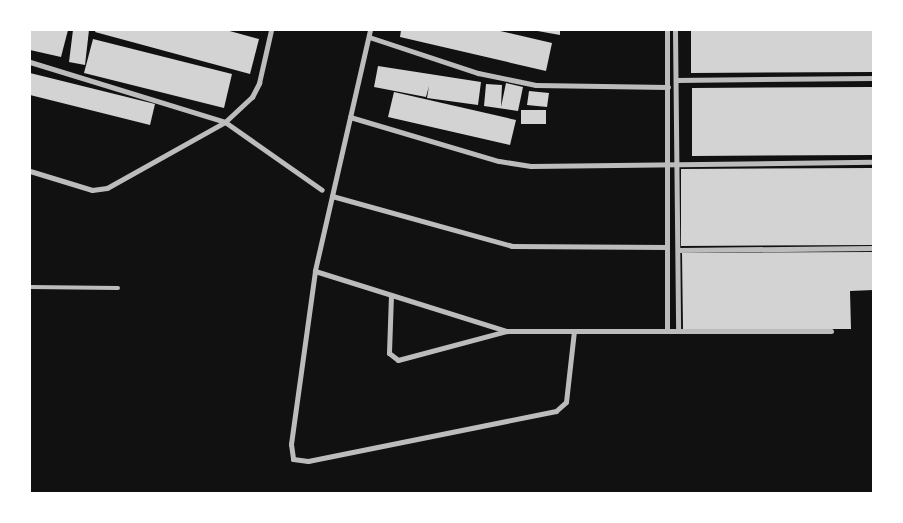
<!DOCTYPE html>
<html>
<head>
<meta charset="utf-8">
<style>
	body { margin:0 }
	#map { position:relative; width:903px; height:523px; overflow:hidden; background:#111; font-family:"PT Sans",sans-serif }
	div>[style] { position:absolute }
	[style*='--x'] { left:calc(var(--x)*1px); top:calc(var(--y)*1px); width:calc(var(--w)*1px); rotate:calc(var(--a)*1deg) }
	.building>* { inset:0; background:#d3d3d3 }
	.service>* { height:4px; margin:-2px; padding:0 2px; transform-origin:2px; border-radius:2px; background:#bcbcbc }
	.minor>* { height:5px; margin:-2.5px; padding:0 2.5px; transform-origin:2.5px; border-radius:2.5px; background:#bcbcbc }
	span { translate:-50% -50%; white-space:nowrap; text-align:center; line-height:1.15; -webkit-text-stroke:4.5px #fff; paint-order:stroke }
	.frame { position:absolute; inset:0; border:31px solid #fff; pointer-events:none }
</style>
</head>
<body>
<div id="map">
	<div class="building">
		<i style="clip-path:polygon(30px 30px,68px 30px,61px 57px,30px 50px)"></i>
		<i style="clip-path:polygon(73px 30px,89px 30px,85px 65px,69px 62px)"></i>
		<i style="clip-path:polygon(96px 30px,226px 30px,259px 39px,250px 74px,95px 32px)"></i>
		<i style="clip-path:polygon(401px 30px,496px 30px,552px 43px,546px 71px,400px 37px)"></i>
		<i style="clip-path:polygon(532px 30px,560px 30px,560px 35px)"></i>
		<i style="clip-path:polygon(691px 30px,873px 30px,873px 72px,691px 73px)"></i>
		<i style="clip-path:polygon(93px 39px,232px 74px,224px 108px,84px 73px)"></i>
		<i style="clip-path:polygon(378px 66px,481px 82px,478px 105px,427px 98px,429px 86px,426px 97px,374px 87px)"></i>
		<i style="clip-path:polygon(30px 73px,155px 104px,150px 125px,30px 95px)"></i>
		<i style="clip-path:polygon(506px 83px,523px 87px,518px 111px,484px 106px,486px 84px,502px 85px,501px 107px)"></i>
		<i style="clip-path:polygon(873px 87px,873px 155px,692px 156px,692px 88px)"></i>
		<i style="clip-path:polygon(529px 91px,549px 93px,547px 107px,527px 105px)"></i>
		<i style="clip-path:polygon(394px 92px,516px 120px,510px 145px,388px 117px)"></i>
		<i style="clip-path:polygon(521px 110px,546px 110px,546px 124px,521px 124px)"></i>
		<i style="clip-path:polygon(873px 168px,873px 245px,681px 246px,681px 169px)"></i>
		<i style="clip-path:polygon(873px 252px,873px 290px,850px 291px,851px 329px,683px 329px,682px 253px)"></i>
	</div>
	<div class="service">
		<i style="--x:30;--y:287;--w:88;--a:0.7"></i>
	</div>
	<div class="minor">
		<i style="--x:370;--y:30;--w:247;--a:102.9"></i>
		<i style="--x:315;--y:271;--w:175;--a:97.9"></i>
		<i style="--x:291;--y:444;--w:15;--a:82"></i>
		<i style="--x:293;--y:459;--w:15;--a:8"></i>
		<i style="--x:308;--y:461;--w:253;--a:-11.4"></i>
		<i style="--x:556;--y:411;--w:13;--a:-42"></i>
		<i style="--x:566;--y:402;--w:71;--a:-83.6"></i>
		<i style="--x:675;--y:30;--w:301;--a:89.4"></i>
		<i style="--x:369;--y:37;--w:115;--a:18.3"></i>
		<i style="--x:478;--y:73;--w:59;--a:11.7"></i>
		<i style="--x:536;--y:85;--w:132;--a:0.9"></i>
		<i style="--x:30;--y:62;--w:204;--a:17.1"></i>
		<i style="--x:225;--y:122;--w:118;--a:35"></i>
		<i style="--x:676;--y:80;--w:197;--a:-0.6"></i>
		<i style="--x:350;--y:117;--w:155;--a:16.5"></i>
		<i style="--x:499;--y:161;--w:32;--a:9"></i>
		<i style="--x:531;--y:166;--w:342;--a:-0.7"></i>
		<i style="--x:30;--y:171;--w:65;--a:17"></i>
		<i style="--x:92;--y:190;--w:15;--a:-8"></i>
		<i style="--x:107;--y:188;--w:135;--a:-29.2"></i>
		<i style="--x:225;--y:122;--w:37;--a:-43"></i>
		<i style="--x:252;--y:97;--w:16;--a:-63"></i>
		<i style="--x:259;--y:83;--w:54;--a:-77.2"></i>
		<i style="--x:332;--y:196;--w:187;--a:15.5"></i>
		<i style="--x:512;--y:246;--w:155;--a:0.4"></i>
		<i style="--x:679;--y:250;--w:194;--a:-0.6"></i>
		<i style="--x:315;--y:271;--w:201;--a:17.4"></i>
		<i style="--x:391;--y:295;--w:58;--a:92"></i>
		<i style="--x:389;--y:353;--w:11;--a:38"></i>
		<i style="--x:398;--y:360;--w:113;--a:-14.9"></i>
		<i style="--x:507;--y:331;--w:324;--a:0"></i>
		<i style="--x:667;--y:331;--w:301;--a:-90"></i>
	</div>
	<div class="frame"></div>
</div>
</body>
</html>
